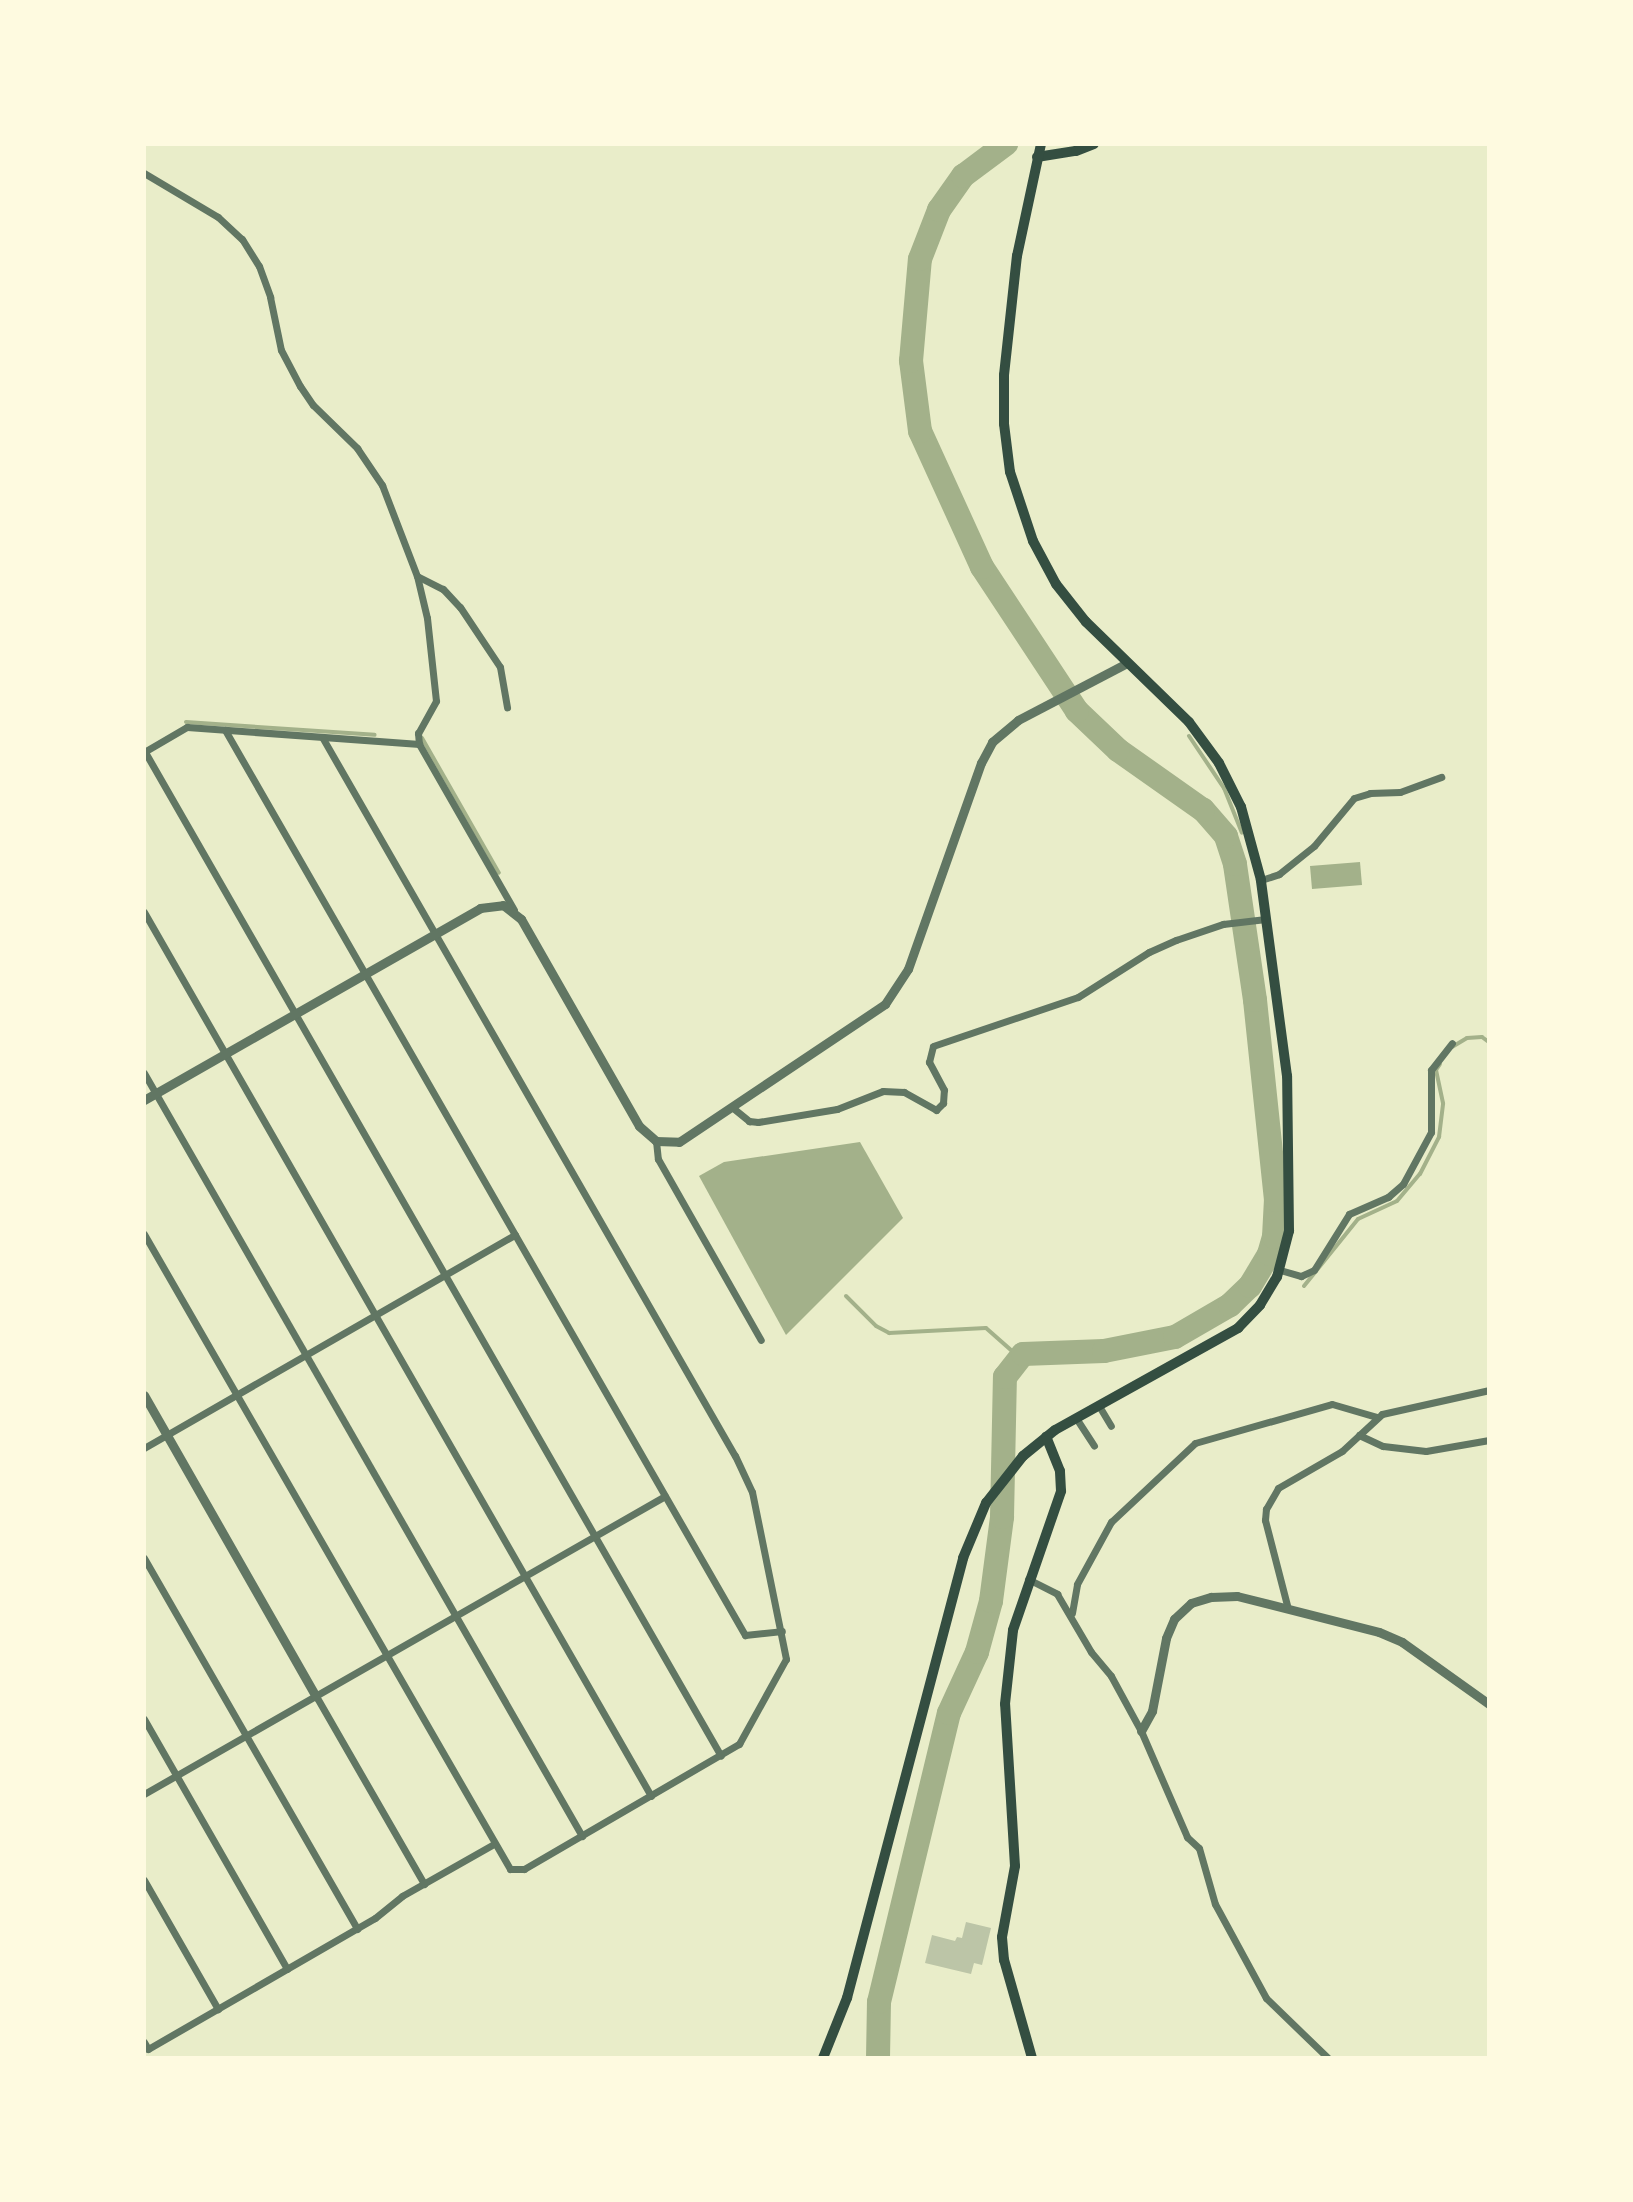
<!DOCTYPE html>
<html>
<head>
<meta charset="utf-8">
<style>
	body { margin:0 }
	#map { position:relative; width:1633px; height:2202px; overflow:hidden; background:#e9edc9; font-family:"IBM Plex Sans",sans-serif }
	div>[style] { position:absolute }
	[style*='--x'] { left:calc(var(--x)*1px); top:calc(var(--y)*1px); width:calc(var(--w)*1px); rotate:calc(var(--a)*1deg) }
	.water>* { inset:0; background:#a3b18a }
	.stream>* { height:4px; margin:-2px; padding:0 2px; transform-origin:2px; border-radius:2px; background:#a3b18a }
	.river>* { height:24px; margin:-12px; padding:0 12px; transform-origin:12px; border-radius:12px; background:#a3b18a }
	.building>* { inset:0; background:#bcc5a7 }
	.minor>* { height:7px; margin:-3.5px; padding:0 3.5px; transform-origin:3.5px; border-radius:3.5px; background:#617663 }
	.tertiary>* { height:9px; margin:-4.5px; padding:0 4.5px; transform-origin:4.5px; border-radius:4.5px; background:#617663 }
	.secondary>* { height:10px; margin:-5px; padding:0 5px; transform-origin:5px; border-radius:5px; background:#344e41 }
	span { translate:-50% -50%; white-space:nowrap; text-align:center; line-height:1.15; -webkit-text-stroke:8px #fefae0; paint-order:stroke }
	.frame { position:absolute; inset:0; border:146px solid #fefae0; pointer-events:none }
</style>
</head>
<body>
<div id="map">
	<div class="water">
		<i style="clip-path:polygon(1360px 862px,1362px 885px,1312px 889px,1310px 866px)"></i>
		<i style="clip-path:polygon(860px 1142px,903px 1218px,786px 1335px,699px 1176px,724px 1162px)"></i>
	</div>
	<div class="stream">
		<i style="--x:186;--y:722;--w:189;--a:3.9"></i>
		<i style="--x:1189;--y:736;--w:63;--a:56.1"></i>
		<i style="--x:1224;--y:788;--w:48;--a:68.2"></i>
		<i style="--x:422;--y:738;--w:155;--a:60.3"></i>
		<i style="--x:1452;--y:1047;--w:17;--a:-31"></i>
		<i style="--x:1467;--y:1038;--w:15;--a:-4"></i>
		<i style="--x:1482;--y:1037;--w:9;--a:36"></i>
		<i style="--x:1304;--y:1286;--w:86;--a:-51.1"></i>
		<i style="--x:1358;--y:1219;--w:43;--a:-24.8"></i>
		<i style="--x:1397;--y:1201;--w:35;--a:-50"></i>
		<i style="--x:1420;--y:1174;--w:42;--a:-62.8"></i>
		<i style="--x:1439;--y:1137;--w:34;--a:-83"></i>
		<i style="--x:1443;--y:1103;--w:34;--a:-102"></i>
		<i style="--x:1436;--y:1070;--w:7;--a:-56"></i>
		<i style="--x:846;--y:1296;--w:42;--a:45"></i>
		<i style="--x:876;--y:1326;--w:15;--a:28"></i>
		<i style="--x:889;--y:1333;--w:97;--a:-3"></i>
		<i style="--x:986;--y:1328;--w:45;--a:41.4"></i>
	</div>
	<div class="river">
		<i style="--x:878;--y:2058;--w:56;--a:-89"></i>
		<i style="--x:879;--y:2002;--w:297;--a:-76.4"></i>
		<i style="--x:949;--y:1713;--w:67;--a:-65.3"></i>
		<i style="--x:977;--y:1652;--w:53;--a:-74.6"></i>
		<i style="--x:991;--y:1601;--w:85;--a:-82.5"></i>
		<i style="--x:1002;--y:1517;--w:140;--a:-88.8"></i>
		<i style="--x:1005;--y:1377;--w:29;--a:-52"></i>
		<i style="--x:1023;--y:1354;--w:81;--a:-2.1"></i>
		<i style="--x:1104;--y:1351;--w:72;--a:-11.2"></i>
		<i style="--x:1175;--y:1337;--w:64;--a:-30.2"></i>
		<i style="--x:1230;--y:1305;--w:28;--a:-44"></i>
		<i style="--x:1250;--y:1286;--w:37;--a:-59"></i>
		<i style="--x:1269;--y:1254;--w:18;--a:-74"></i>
		<i style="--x:1274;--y:1237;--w:37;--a:-87"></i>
		<i style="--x:1276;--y:1200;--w:201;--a:-96"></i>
		<i style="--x:1255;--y:1000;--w:137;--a:-98.4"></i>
		<i style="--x:1235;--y:864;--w:29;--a:-108"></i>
		<i style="--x:1226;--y:836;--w:35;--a:-131"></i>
		<i style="--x:1203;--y:810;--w:104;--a:-144.8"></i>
		<i style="--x:1118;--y:750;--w:57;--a:-136.4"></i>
		<i style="--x:1077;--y:711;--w:173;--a:-123.4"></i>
		<i style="--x:982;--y:567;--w:149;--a:-114.5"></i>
		<i style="--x:920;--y:431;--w:71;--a:-97.3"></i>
		<i style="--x:911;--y:361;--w:102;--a:-85"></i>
		<i style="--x:920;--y:259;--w:53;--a:-68.8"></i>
		<i style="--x:939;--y:210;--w:42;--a:-54.8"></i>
		<i style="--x:963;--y:176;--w:54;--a:-36.7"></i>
	</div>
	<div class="building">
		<i style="clip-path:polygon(966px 1922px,991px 1928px,982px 1965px,974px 1963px,971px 1974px,925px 1963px,932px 1935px,955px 1941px,957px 1937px,962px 1938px)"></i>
	</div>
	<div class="minor">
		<i style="--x:144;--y:173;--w:86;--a:30.7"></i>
		<i style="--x:218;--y:217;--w:33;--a:43"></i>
		<i style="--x:242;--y:239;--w:32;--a:58"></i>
		<i style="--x:259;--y:266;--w:33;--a:70"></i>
		<i style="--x:270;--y:297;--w:54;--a:78.3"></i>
		<i style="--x:281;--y:350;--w:41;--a:62.2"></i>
		<i style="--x:300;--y:386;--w:23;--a:56"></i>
		<i style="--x:313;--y:405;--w:62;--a:44.3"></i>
		<i style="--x:357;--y:448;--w:45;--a:56"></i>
		<i style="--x:382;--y:485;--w:97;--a:69"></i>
		<i style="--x:417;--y:576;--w:43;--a:76.6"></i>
		<i style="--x:427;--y:618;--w:83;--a:83.8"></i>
		<i style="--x:436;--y:701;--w:37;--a:119"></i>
		<i style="--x:418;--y:733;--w:11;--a:85"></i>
		<i style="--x:417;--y:576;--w:29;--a:27"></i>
		<i style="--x:443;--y:589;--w:25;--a:47"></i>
		<i style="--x:460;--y:607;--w:72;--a:56.3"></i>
		<i style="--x:500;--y:667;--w:41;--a:80.1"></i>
		<i style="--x:225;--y:730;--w:1044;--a:60.12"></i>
		<i style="--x:745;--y:1635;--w:37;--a:-6"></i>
		<i style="--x:144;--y:752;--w:50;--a:-30.2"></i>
		<i style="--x:187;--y:727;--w:233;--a:4.2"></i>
		<i style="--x:419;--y:744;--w:191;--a:60.2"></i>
		<i style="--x:145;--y:752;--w:1157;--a:60.16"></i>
		<i style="--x:1261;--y:880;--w:19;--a:-18"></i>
		<i style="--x:1279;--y:874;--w:45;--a:-38.7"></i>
		<i style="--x:1314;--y:846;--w:62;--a:-50.2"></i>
		<i style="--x:1354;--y:798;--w:17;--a:-17"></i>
		<i style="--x:1370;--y:793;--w:30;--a:-2"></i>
		<i style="--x:1400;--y:792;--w:44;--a:-20.1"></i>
		<i style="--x:144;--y:912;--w:1019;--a:60.16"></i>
		<i style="--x:144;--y:1073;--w:880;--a:60.14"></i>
		<i style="--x:733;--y:1108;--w:21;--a:39"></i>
		<i style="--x:749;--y:1121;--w:9;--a:6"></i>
		<i style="--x:758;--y:1122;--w:80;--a:-9.3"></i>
		<i style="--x:837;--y:1109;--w:49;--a:-21.4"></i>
		<i style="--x:883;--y:1091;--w:21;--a:3"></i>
		<i style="--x:904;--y:1092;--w:37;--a:29"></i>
		<i style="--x:936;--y:1110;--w:10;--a:-45"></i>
		<i style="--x:943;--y:1103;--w:13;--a:-86"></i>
		<i style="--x:944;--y:1090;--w:32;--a:-118"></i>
		<i style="--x:929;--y:1062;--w:16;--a:-76"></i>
		<i style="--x:933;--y:1046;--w:153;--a:-18.7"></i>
		<i style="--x:1078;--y:997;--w:84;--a:-32.4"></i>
		<i style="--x:1149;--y:952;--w:30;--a:-24"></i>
		<i style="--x:1176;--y:940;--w:50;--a:-18.8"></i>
		<i style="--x:1223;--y:924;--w:43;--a:-6.6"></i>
		<i style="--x:656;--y:1141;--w:18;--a:84"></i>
		<i style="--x:658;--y:1159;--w:208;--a:60.4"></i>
		<i style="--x:144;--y:1234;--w:733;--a:60.04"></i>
		<i style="--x:510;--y:1869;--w:14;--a:0"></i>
		<i style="--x:524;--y:1869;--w:249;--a:-30.2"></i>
		<i style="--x:739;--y:1744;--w:97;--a:-61.1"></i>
		<i style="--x:786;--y:1659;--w:170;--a:-101.5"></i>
		<i style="--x:752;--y:1492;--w:40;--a:-115"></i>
		<i style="--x:735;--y:1456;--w:829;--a:-119.87"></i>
		<i style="--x:1280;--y:1270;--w:22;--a:16"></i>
		<i style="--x:1301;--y:1276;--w:14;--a:-25"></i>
		<i style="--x:1314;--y:1270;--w:66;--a:-58"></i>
		<i style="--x:1349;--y:1214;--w:43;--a:-23.6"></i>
		<i style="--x:1388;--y:1197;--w:20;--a:-41"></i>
		<i style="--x:1403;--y:1184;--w:59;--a:-61.7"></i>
		<i style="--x:1431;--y:1132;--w:62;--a:-90"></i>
		<i style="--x:1431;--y:1070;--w:34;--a:-52"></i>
		<i style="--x:1099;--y:1406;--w:23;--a:59"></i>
		<i style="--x:1076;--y:1418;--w:33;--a:57"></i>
		<i style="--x:1359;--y:1435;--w:26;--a:25"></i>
		<i style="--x:1383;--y:1446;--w:43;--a:6.6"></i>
		<i style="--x:1426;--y:1451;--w:64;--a:-9.9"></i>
		<i style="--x:144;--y:1448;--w:428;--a:-29.9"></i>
		<i style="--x:144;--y:1558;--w:428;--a:60.1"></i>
		<i style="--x:1028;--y:1579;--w:33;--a:27"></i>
		<i style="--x:1057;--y:1594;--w:67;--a:59.6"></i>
		<i style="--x:1091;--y:1652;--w:31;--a:50"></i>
		<i style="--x:1111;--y:1676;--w:63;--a:61.4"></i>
		<i style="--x:1141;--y:1731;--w:116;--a:66.5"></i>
		<i style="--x:1187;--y:1837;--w:16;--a:43"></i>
		<i style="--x:1199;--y:1848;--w:58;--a:74.1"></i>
		<i style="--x:1215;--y:1904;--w:107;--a:61.5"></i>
		<i style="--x:1266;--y:1998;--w:86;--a:44.1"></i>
		<i style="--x:1288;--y:1609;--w:92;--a:-104.5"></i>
		<i style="--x:1265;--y:1520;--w:11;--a:-85"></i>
		<i style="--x:1266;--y:1509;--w:24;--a:-60"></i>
		<i style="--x:1278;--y:1488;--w:74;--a:-30"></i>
		<i style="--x:1342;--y:1451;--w:54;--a:-42.8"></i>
		<i style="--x:1382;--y:1414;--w:110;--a:-12.6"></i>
		<i style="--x:1072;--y:1613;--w:29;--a:-80"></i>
		<i style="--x:1077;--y:1584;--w:71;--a:-61.3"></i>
		<i style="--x:1111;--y:1522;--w:115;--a:-43.2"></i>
		<i style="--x:1195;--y:1443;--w:142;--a:-15.9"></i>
		<i style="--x:1332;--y:1404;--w:47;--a:16.1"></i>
		<i style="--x:316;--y:1696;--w:217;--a:60.1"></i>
		<i style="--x:144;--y:1719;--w:288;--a:60.2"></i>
		<i style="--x:144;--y:1794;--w:600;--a:-29.77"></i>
		<i style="--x:144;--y:1880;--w:149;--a:60.2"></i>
		<i style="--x:144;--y:2042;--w:8;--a:60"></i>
		<i style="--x:148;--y:2049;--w:262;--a:-30"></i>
		<i style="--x:375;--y:1918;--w:35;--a:-39"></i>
		<i style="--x:402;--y:1896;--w:106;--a:-29.5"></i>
	</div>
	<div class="tertiary">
		<i style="--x:144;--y:1100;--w:387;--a:-29.7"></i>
		<i style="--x:480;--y:908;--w:23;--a:-7"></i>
		<i style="--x:503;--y:905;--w:23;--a:38"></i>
		<i style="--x:521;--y:919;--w:238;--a:60.3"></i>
		<i style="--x:639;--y:1126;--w:23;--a:41"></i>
		<i style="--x:656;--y:1141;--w:23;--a:2"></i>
		<i style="--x:679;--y:1142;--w:248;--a:-33.8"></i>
		<i style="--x:885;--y:1004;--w:42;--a:-56.7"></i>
		<i style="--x:908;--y:969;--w:219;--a:-70.5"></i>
		<i style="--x:981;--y:763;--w:24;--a:-62"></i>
		<i style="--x:992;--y:742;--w:34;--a:-40"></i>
		<i style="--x:1018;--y:720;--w:123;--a:-27.6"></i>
		<i style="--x:144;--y:1395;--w:347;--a:60.3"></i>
		<i style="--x:1141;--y:1731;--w:23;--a:-61"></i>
		<i style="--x:1152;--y:1711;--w:74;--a:-79.1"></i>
		<i style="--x:1166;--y:1638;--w:21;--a:-67"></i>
		<i style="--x:1174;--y:1619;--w:23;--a:-43"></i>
		<i style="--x:1191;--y:1603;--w:21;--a:-17"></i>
		<i style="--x:1211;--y:1597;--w:26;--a:-2"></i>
		<i style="--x:1237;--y:1596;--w:146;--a:14.2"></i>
		<i style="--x:1379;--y:1632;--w:25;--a:23"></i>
		<i style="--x:1402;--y:1642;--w:107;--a:35.5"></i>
	</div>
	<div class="secondary">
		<i style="--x:1037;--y:157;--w:39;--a:-9"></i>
		<i style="--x:1076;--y:151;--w:19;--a:-21"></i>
		<i style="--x:823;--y:2058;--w:65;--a:-68.2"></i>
		<i style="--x:847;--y:1998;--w:455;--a:-75.2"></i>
		<i style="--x:963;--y:1558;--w:60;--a:-67.3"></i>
		<i style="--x:986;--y:1503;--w:60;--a:-51.8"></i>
		<i style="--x:1023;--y:1456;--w:41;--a:-39.1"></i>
		<i style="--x:1055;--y:1430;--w:210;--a:-29.1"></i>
		<i style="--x:1238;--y:1328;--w:32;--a:-46"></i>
		<i style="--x:1260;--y:1305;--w:33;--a:-59"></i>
		<i style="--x:1277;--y:1277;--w:48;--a:-75.4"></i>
		<i style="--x:1289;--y:1231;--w:155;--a:-90.7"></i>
		<i style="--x:1287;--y:1076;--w:198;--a:-97.6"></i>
		<i style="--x:1261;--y:880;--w:76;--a:-105.3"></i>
		<i style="--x:1241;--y:807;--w:49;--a:-116.6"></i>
		<i style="--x:1219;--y:763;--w:51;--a:-126.2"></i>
		<i style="--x:1189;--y:722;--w:144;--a:-135.8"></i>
		<i style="--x:1086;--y:622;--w:48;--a:-128.3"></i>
		<i style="--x:1056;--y:584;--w:49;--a:-118.1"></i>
		<i style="--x:1033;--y:541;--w:73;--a:-108.4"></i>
		<i style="--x:1010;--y:472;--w:48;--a:-97.1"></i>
		<i style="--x:1004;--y:424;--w:49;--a:-90"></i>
		<i style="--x:1004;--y:375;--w:120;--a:-83.8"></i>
		<i style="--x:1017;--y:256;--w:115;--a:-77.9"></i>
		<i style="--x:1032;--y:2058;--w:102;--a:-105.9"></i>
		<i style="--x:1004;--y:1960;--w:23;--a:-95"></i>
		<i style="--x:1002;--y:1937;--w:72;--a:-79.6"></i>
		<i style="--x:1015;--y:1866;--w:162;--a:-93.5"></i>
		<i style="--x:1005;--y:1704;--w:74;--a:-83.8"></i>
		<i style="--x:1013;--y:1630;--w:147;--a:-70.9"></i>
		<i style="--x:1061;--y:1491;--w:20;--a:-93"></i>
		<i style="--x:1060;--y:1471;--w:37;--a:-112"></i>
	</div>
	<div class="frame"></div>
</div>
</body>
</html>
